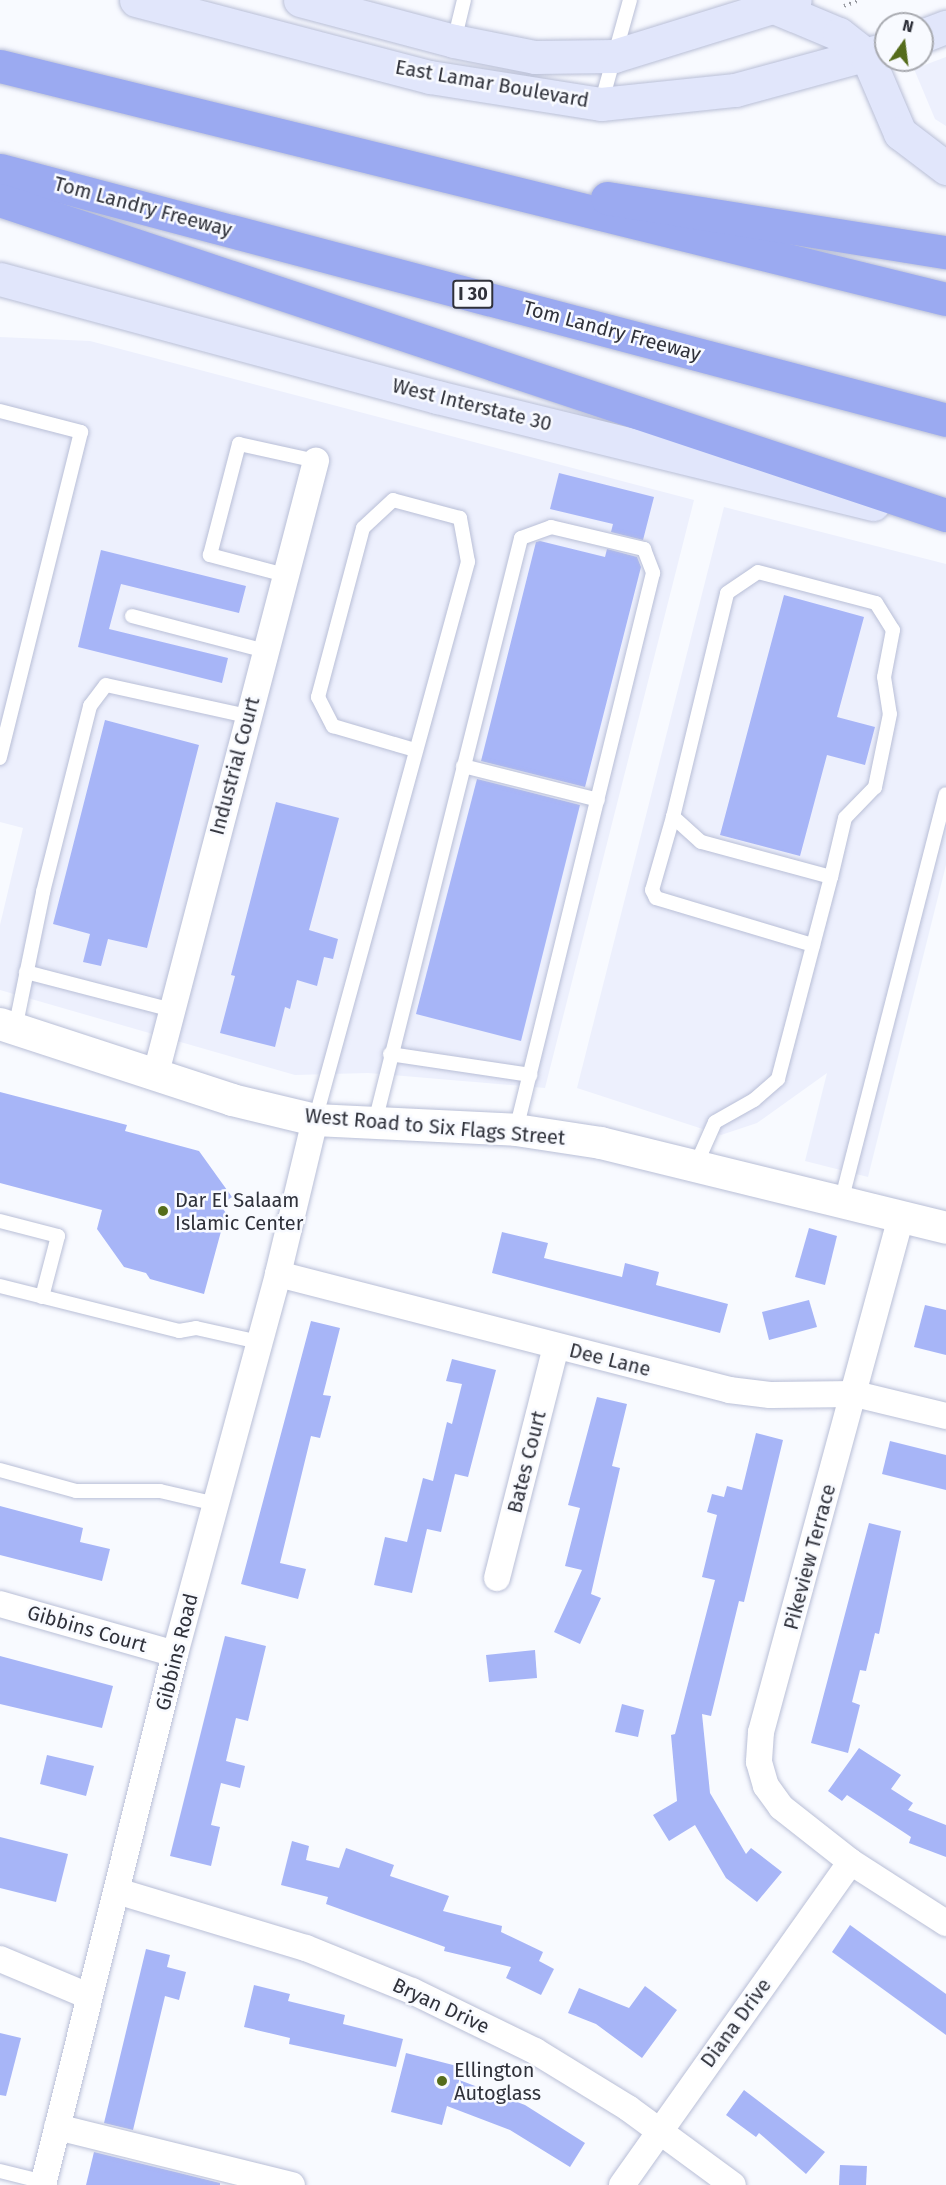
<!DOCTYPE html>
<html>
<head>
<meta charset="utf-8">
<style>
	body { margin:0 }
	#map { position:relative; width:946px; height:2185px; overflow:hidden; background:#f8faff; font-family:"Fira Sans",sans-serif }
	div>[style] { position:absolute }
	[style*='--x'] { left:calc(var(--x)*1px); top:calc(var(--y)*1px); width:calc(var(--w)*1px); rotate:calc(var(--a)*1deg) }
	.built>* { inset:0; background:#edf0fd }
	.building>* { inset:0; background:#a7b5f7 }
	.path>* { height:4px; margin-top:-2px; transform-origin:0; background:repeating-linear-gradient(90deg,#9799a0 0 1.5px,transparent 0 6px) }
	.roads { filter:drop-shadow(0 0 2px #b9bfd7) drop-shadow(0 0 2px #b9bfd7) }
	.service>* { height:14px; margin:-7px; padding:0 7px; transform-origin:7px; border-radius:7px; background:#fff }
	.minor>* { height:26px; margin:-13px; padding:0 13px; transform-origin:13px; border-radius:13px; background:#fff }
	.tertiary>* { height:32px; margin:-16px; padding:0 16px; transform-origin:16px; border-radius:16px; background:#fff }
	.secondary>* { height:33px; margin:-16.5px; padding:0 16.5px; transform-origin:16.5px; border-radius:16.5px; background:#e1e6fb }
	.motorway>* { height:33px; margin:-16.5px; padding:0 16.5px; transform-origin:16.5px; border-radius:16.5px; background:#9baaf1 }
	.dots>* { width:16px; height:16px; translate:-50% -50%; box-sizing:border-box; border:3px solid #f8faff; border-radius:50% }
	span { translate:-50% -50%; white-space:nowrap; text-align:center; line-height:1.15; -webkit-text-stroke:5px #f8faff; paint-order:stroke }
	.shield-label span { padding:2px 4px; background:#f8faff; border:2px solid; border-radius:4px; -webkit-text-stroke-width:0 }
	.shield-label { font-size:18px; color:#2f313a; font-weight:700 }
	.street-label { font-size:20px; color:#2f313a }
	.poi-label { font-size:20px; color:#2f313a }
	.left { translate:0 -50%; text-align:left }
	.north { position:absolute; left:874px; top:12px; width:60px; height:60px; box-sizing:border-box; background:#f8faff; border:2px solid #a8aab0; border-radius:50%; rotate:14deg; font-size:16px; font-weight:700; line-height:24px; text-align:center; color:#2f313a }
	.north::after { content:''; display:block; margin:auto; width:21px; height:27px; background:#556c1c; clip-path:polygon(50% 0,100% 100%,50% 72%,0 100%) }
</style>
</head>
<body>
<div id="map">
	<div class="built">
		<i style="clip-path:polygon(946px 57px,946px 126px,935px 119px,914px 69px)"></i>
		<i style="clip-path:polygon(0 337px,90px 341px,694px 500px,545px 1088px,368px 1073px,295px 1075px,0 990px,0 925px,23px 828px,0 822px)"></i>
		<i style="clip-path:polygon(724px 507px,946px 564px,946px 865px,868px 1177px,805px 1161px,827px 1073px,757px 1123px,721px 1135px,577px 1088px)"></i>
	</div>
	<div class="building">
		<i style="clip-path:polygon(559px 473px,654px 497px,643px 540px,611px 532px,613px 524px,550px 509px)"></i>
		<i style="clip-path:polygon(540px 541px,605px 557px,607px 549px,637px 557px,641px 567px,585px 787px,481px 761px,536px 542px)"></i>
		<i style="clip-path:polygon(101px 550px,246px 586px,239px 613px,121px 584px,109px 629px,228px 658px,222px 683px,78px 647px)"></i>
		<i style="clip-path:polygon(784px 595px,864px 617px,837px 717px,875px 727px,865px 765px,827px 755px,800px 856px,720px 835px)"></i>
		<i style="clip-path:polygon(105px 720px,199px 745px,147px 948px,108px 939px,101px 966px,83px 962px,90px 934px,53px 924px)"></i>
		<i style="clip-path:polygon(477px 779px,580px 805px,521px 1041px,416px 1014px)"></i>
		<i style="clip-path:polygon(276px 802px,339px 818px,309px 930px,338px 939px,333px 959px,324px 957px,317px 986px,297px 980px,290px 1009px,285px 1007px,275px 1047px,220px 1033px,235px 976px,231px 975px)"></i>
		<i style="clip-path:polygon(0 1092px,127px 1125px,125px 1131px,199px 1151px,232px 1197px,220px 1205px,226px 1213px,204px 1294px,150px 1279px,146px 1273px,124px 1267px,97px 1229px,102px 1210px,0 1183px)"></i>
		<i style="clip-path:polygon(809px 1228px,837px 1236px,825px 1285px,795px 1277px)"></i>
		<i style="clip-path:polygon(502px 1232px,548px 1243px,544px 1258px,622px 1277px,625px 1263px,659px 1272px,656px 1285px,728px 1304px,720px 1333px,492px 1273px)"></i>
		<i style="clip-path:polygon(809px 1300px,817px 1327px,769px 1340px,762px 1312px)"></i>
		<i style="clip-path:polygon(925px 1305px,946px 1310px,946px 1355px,914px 1347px)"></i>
		<i style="clip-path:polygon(311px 1321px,340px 1328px,323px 1395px,331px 1396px,320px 1438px,311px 1436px,280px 1563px,306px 1569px,298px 1599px,241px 1584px)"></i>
		<i style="clip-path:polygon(452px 1359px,496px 1370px,468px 1477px,455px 1474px,441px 1532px,427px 1529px,412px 1593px,374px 1585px,385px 1537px,407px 1542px,423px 1478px,433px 1481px,447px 1422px,452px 1424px,462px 1384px,446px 1381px)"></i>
		<i style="clip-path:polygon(597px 1397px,627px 1404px,612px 1466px,620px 1468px,591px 1594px,601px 1598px,580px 1644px,554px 1632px,582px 1570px,565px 1566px,580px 1508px,568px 1505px)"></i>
		<i style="clip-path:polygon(756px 1433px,783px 1440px,744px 1602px,739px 1601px,711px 1716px,702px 1714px,710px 1793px,746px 1854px,751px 1848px,782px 1872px,757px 1902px,726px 1878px,695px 1825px,669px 1841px,653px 1815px,677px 1801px,671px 1735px,675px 1734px,715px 1580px,702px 1577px,717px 1515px,707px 1512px,712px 1494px,724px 1497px,727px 1486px,742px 1490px)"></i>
		<i style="clip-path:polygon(890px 1441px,946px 1455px,946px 1490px,882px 1474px)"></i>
		<i style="clip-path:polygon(0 1506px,83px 1528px,80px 1542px,110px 1549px,102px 1581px,0 1555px)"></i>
		<i style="clip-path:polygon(869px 1523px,901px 1531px,879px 1634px,875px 1633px,866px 1671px,860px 1670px,852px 1702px,860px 1705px,848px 1753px,811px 1743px)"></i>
		<i style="clip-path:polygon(225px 1636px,266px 1646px,248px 1721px,236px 1718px,226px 1761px,245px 1766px,240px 1788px,221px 1783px,211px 1825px,220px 1827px,211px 1866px,170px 1856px)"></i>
		<i style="clip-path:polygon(535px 1650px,537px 1678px,489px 1682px,486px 1655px)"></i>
		<i style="clip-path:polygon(0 1656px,113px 1686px,102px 1728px,0 1704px)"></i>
		<i style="clip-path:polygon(622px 1704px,644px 1710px,638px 1737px,615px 1732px)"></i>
		<i style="clip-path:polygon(859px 1748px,901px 1775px,891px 1789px,913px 1803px,908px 1810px,946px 1825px,946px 1857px,909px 1843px,911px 1837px,847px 1795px,842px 1801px,828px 1791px)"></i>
		<i style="clip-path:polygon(47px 1755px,94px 1766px,86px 1796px,40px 1784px)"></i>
		<i style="clip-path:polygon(0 1837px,68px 1854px,56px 1902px,0 1888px)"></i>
		<i style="clip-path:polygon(292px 1841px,309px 1846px,306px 1860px,339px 1868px,346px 1848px,394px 1865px,390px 1876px,449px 1896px,443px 1911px,502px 1926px,501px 1932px,543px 1952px,539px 1961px,554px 1969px,541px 1995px,506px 1978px,511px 1967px,444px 1951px,445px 1947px,326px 1904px,328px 1897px,281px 1885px)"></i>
		<i style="clip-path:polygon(850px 1925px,946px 1994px,946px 2035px,832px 1952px)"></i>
		<i style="clip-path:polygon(146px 1949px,170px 1955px,167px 1967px,186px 1972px,179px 2000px,165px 1996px,133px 2130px,104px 2123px)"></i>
		<i style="clip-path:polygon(254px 1985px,290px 1994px,288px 2001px,345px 2015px,343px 2024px,403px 2039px,396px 2067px,289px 2044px,290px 2038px,244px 2027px)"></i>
		<i style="clip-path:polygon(645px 1986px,677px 2010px,642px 2058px,596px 2024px,568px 2013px,579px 1988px,629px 2008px)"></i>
		<i style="clip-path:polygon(0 2033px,21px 2038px,6px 2096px,0 2095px)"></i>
		<i style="clip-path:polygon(406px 2053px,457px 2066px,454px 2078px,525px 2105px,585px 2143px,570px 2167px,510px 2130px,447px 2106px,442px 2125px,391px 2112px)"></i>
		<i style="clip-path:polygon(744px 2090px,825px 2152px,806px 2174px,759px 2133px,756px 2137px,726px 2115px)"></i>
		<i style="clip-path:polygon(94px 2152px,220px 2183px,220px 2185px,86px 2185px)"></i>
		<i style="clip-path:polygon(840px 2165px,867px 2166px,866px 2185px,839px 2185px)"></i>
	</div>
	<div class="path">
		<i style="--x:844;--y:6;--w:17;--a:-21"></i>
	</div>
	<div class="roads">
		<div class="service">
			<i style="--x:454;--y:41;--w:42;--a:-76.3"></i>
			<i style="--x:601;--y:104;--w:108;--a:-74.4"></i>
			<i style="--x:0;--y:411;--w:84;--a:14.5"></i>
			<i style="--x:81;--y:432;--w:336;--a:104"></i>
			<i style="--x:285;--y:575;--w:78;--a:-165.1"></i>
			<i style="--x:210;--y:555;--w:115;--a:-75.4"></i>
			<i style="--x:239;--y:444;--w:79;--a:12.4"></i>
			<i style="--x:132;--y:616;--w:138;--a:14.7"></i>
			<i style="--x:463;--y:766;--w:139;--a:14.1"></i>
			<i style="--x:673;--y:817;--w:76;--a:106"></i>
			<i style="--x:652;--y:890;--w:9;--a:63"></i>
			<i style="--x:656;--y:898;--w:164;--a:16.7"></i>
			<i style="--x:26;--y:972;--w:151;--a:14.6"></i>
			<i style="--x:15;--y:1029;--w:140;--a:-78.4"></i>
			<i style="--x:43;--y:892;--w:192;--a:-75.8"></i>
			<i style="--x:90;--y:706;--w:26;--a:-53"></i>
			<i style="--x:106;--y:685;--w:144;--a:12.4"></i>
			<i style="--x:390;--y:1054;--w:142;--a:8.5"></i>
			<i style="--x:315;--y:1120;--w:579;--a:-74.67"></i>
			<i style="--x:468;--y:562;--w:45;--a:-100.3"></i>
			<i style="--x:460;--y:518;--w:69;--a:-165"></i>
			<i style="--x:393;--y:500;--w:41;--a:137"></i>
			<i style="--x:363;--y:528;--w:175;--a:104.9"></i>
			<i style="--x:318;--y:697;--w:33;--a:63"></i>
			<i style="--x:333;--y:726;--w:85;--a:16.3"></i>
			<i style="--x:375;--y:1122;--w:602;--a:-75.96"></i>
			<i style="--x:521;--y:538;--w:32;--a:-20"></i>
			<i style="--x:551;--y:527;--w:96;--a:13.3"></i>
			<i style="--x:644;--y:549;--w:26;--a:69"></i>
			<i style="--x:653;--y:573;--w:574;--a:103.82"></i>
			<i style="--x:695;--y:1167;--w:49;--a:-66"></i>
			<i style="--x:715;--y:1122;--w:45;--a:-29.4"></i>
			<i style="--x:754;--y:1100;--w:32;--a:-41"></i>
			<i style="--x:778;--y:1079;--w:209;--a:-75.3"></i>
			<i style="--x:831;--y:877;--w:135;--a:-164.9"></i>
			<i style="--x:701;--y:842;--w:38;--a:-138"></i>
			<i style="--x:673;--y:817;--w:230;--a:-76.4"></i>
			<i style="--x:727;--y:593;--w:37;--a:-34"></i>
			<i style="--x:758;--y:572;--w:122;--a:14.7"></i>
			<i style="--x:876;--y:603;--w:32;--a:58"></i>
			<i style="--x:893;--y:630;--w:48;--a:100.8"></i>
			<i style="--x:884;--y:677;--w:37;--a:81"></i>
			<i style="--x:890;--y:714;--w:75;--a:101.6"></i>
			<i style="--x:875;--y:787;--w:43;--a:134.1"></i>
			<i style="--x:845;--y:818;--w:61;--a:103.3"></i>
			<i style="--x:841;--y:1202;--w:421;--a:-75.6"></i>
			<i style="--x:0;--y:1221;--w:60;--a:14.5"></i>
			<i style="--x:58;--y:1236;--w:63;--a:104.7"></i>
			<i style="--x:0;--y:1286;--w:185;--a:14.1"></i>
			<i style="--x:179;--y:1331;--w:17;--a:-10"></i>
			<i style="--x:196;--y:1328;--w:65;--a:12.5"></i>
			<i style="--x:0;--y:1470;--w:79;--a:15.4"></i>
			<i style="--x:76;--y:1491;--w:84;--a:0"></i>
			<i style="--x:160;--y:1491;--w:57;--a:13.1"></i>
			<i style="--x:0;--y:2171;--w:45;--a:14"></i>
		</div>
		<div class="minor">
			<i style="--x:156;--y:1073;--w:633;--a:-75.35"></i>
			<i style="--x:901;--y:1217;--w:534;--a:105.21"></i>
			<i style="--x:761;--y:1732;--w:30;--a:94"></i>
			<i style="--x:759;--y:1762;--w:25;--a:74"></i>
			<i style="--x:766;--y:1786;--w:26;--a:54"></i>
			<i style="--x:781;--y:1807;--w:89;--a:38.2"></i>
			<i style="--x:851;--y:1862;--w:113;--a:32.7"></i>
			<i style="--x:278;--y:1274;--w:466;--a:14.4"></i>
			<i style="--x:729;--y:1390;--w:41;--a:7"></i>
			<i style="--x:770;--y:1395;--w:85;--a:-0.7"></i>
			<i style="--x:855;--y:1394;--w:94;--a:13.6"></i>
			<i style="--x:497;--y:1578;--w:238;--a:-75.7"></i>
			<i style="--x:0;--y:1604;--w:182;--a:15.9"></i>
			<i style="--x:117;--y:1891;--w:197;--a:16.8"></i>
			<i style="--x:306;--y:1948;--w:114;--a:22.1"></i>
			<i style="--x:412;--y:1991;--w:137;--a:26"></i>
			<i style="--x:535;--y:2051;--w:109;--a:31.5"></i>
			<i style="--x:628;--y:2108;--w:130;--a:36.3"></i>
			<i style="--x:0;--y:1959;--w:95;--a:22.8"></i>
			<i style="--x:57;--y:2127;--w:242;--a:13.9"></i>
			<i style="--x:43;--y:2185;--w:547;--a:-76.04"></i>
			<i style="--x:175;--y:1654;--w:394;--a:-74.8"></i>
			<i style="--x:278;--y:1274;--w:158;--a:-76.5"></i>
			<i style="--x:622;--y:2185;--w:396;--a:-54.7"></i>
		</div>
		<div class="tertiary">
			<i style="--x:0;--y:1024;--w:244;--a:18.1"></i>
			<i style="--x:232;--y:1100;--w:85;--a:13.5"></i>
			<i style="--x:315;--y:1120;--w:201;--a:2.8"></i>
			<i style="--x:516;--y:1130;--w:86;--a:8.7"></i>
			<i style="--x:601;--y:1143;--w:355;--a:13.8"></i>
		</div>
		<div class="secondary">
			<i style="--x:136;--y:0;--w:304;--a:14.7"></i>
			<i style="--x:430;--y:77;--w:173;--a:9"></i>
			<i style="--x:601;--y:104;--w:135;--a:-6"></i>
			<i style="--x:735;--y:90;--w:156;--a:-15.2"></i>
			<i style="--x:300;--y:0;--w:159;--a:14.9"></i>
			<i style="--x:454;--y:41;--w:83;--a:11.2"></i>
			<i style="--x:535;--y:57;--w:79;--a:-0.7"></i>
			<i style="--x:614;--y:56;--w:189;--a:-17.2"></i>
			<i style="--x:774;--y:7;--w:70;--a:22.6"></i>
			<i style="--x:839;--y:34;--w:36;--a:38"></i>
			<i style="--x:867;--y:56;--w:84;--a:66.8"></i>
			<i style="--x:900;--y:133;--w:58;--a:37.3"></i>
			<i style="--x:922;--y:36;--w:26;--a:-21"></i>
			<i style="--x:0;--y:279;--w:453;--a:15.1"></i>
			<i style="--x:437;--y:397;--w:449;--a:13.8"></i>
		</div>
		<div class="motorway">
			<i style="--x:0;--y:66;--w:974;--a:13.84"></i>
			<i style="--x:0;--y:170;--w:978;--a:14.8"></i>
			<i style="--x:607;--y:198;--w:343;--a:9.1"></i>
			<i style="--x:0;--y:200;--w:997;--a:18.42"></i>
		</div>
	</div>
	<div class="dots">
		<i style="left:163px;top:1211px;background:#556c1c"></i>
		<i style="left:442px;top:2081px;background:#556c1c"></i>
	</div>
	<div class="shield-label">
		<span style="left:473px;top:294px">I 30</span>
	</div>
	<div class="street-label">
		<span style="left:492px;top:84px;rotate:10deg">East Lamar Boulevard</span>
		<span style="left:143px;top:207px;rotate:15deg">Tom Landry Freeway</span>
		<span style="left:612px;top:331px;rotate:15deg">Tom Landry Freeway</span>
		<span style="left:472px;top:405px;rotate:14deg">West Interstate 30</span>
		<span style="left:235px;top:766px;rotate:-75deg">Industrial Court</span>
		<span style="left:435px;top:1127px;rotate:5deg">West Road to Six Flags Street</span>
		<span style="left:610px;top:1360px;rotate:14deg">Dee Lane</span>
		<span style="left:527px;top:1462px;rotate:-76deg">Bates Court</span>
		<span style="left:810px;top:1557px;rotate:-75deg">Pikeview Terrace</span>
		<span style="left:87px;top:1629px;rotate:16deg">Gibbins Court</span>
		<span style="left:177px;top:1652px;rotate:-76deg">Gibbins Road</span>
		<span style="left:441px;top:2006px;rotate:25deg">Bryan Drive</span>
		<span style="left:736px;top:2023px;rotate:-54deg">Diana Drive</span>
	</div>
	<div class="poi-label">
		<span class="left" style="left:175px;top:1212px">Dar El Salaam<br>Islamic Center</span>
		<span class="left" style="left:454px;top:2082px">Ellington<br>Autoglass</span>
	</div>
	<div class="north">N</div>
</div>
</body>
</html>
